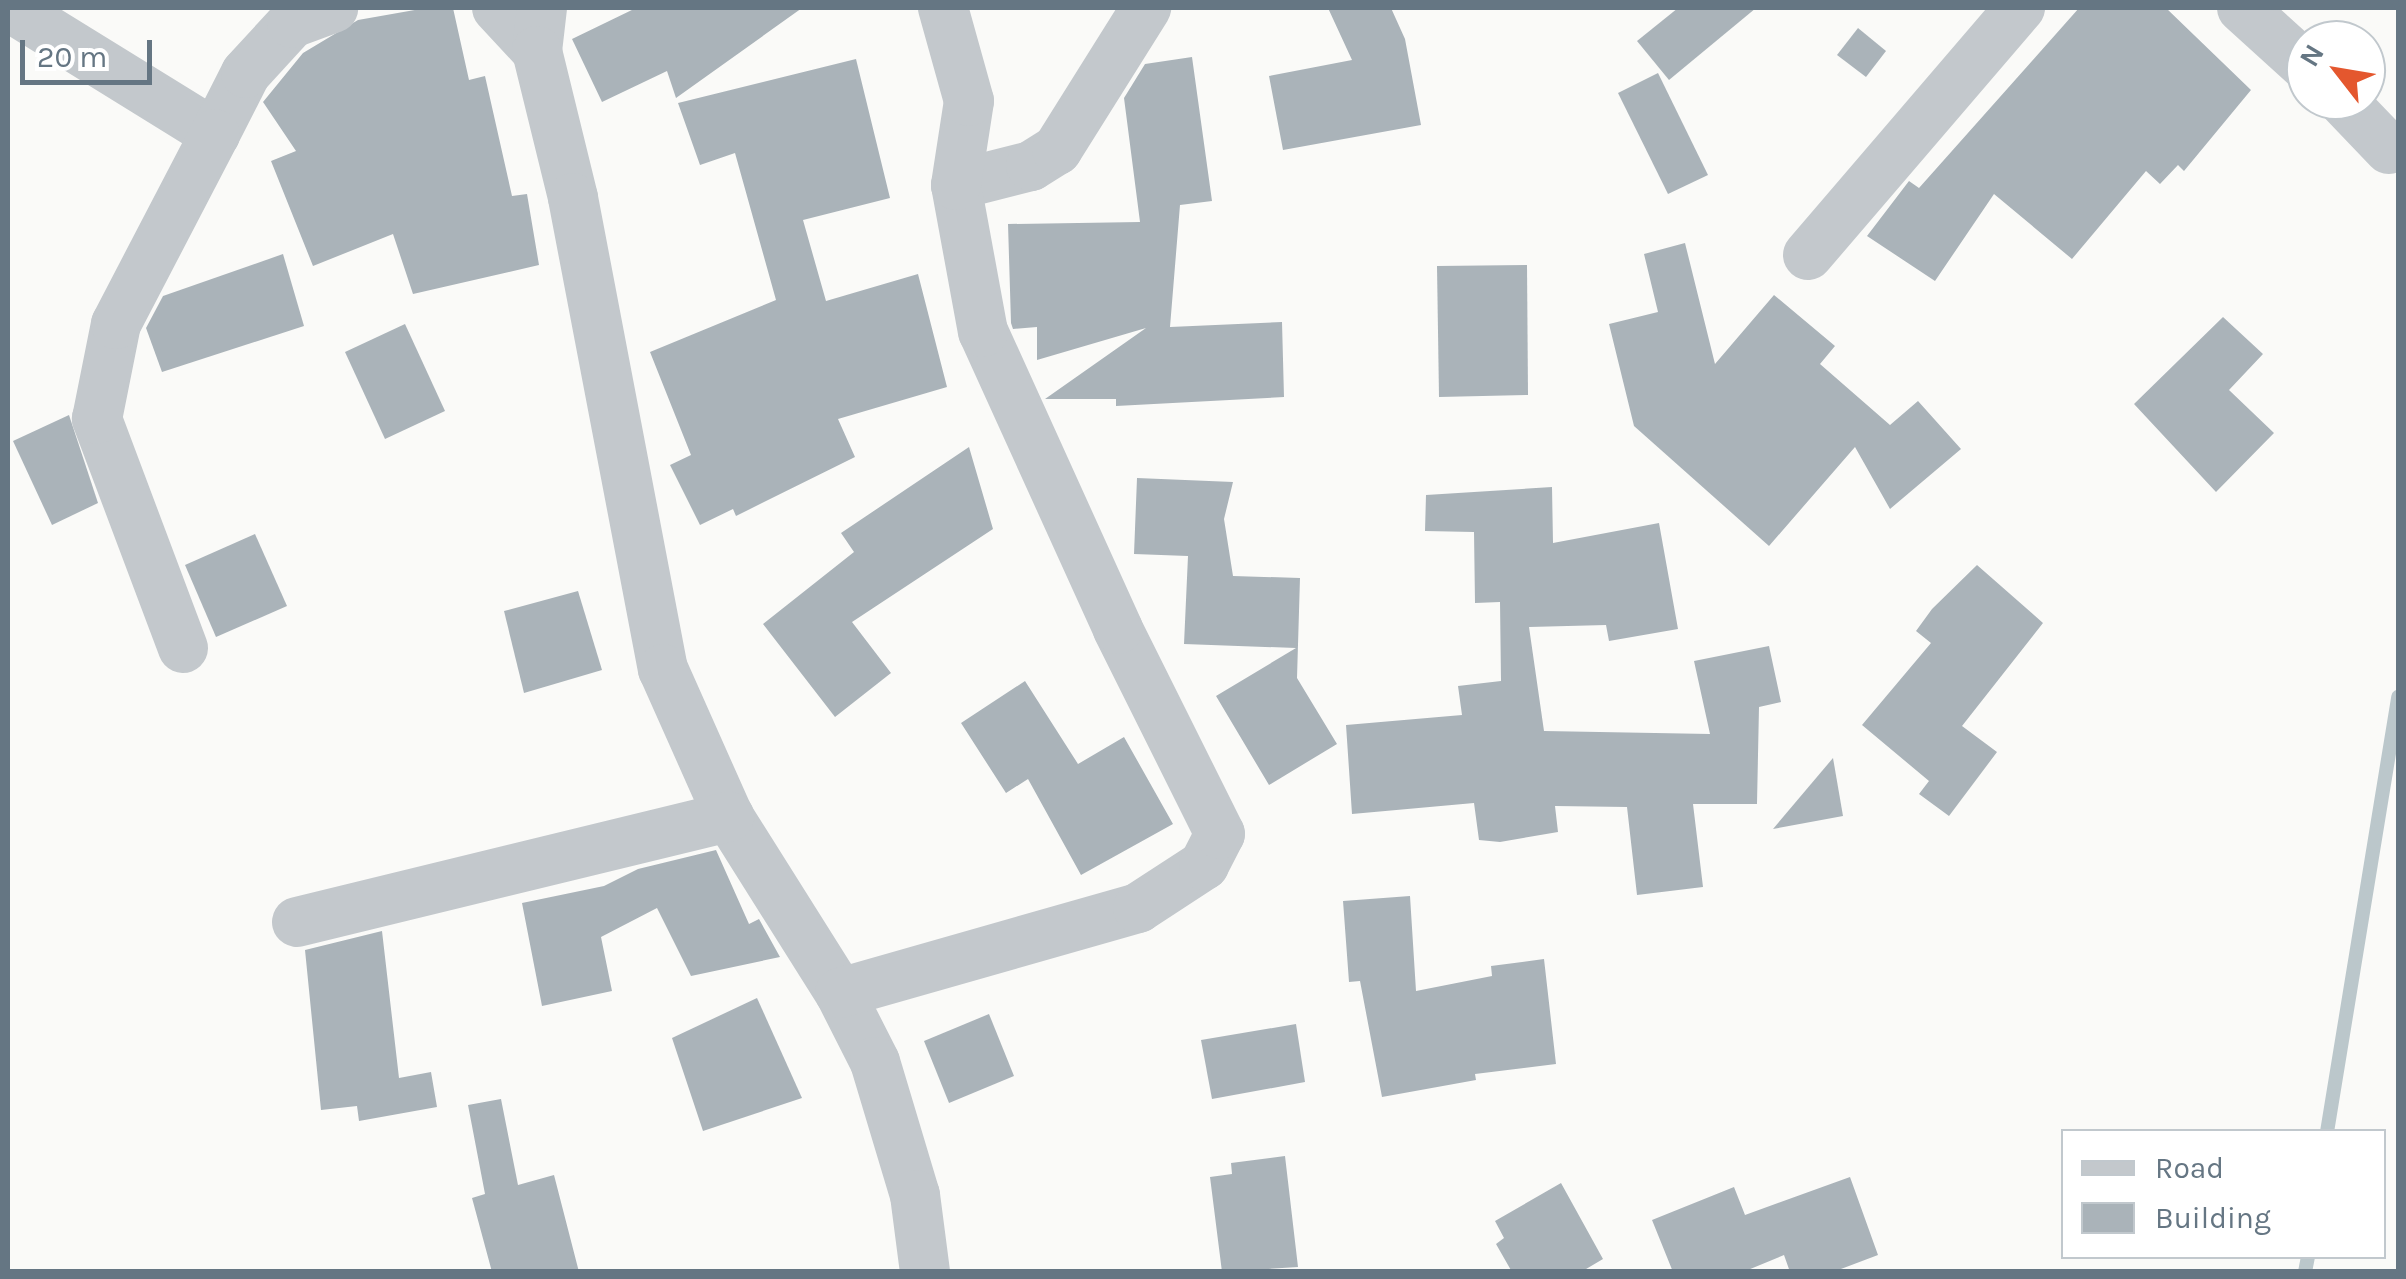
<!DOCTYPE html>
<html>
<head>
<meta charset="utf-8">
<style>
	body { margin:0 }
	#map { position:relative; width:2406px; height:1279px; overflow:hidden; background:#fafaf8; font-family:Karla,sans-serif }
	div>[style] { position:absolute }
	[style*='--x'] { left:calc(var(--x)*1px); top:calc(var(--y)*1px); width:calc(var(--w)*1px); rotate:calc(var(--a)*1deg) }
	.stream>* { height:14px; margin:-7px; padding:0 7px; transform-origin:7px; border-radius:7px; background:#bbc7cb }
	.building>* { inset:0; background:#aab3b9 }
	.minor>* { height:50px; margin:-25px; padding:0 25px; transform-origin:25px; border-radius:25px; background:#c3c8cc }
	span { translate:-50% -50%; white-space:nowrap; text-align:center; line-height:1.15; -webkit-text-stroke:10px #fff; paint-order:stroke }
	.frame { position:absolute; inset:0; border:10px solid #657683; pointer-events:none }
	.legend { position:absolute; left:2061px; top:1129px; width:325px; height:130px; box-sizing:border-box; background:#fff; border:2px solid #c1c8cd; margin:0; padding:12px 18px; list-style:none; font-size:30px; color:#657683 }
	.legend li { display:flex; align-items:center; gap:20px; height:50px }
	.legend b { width:50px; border:2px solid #c1c8cd }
	.north { position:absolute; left:2286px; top:20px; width:100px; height:100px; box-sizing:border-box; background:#fff; border:2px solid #c1c8cd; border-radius:50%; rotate:301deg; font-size:28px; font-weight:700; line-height:40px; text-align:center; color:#657683 }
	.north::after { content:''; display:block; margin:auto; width:35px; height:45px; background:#e4572e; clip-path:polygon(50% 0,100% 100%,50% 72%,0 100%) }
	.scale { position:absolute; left:20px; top:40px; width:132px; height:45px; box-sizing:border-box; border:5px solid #657683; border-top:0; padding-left:12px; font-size:30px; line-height:35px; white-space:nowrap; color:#657683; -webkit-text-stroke:8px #fff; paint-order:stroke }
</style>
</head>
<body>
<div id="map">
	<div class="stream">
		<i style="--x:2327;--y:1132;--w:441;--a:-80.7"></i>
		<i style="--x:2305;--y:1272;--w:16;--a:-79"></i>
	</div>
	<div class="building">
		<i style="clip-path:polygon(426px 8px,453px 8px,469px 80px,485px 76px,512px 196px,527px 194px,539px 265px,413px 294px,393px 234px,313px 266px,271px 161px,296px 151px,263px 102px,303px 53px,358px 20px)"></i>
		<i style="clip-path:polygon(636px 8px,802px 8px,676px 98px,667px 71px,602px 102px,572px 39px)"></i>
		<i style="clip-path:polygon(1328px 8px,1391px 8px,1405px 39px,1421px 125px,1283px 150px,1269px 76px,1352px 60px)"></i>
		<i style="clip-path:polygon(1678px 8px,1756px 8px,1669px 80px,1637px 41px)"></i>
		<i style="clip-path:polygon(2079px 8px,2166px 8px,2251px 90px,2184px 171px,2178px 165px,2160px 184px,2146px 171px,2072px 259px,1994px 194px,1935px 281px,1867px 236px,1909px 181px,1919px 188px)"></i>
		<i style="clip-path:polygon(1858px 28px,1886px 51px,1866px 77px,1837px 55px)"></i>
		<i style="clip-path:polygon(1192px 57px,1212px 201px,1180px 205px,1170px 327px,1282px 322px,1284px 397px,1116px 406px,1116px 399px,1045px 399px,1146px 328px,1037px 360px,1037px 327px,1013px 329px,1011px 323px,1008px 224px,1140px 222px,1124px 98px,1145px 64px)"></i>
		<i style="clip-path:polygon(856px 59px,890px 198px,803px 220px,826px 301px,918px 274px,947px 387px,838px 419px,855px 457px,736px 516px,733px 509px,700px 525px,670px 465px,691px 455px,650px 352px,776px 300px,735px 153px,700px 165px,678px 103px)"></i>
		<i style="clip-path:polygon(1658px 73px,1708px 175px,1668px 194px,1618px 93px)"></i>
		<i style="clip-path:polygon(1685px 243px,1715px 364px,1774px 295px,1835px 346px,1820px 364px,1890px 425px,1918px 401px,1961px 449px,1890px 509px,1855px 447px,1769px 546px,1634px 426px,1609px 324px,1658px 312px,1644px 254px)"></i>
		<i style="clip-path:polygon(283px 254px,304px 326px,162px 372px,146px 328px,163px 296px)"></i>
		<i style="clip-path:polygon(1527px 265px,1528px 395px,1439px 397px,1437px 266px)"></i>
		<i style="clip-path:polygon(2223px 317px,2263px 354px,2229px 390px,2274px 433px,2216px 492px,2134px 404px)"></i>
		<i style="clip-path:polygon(405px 324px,445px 411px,385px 439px,345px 352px)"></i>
		<i style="clip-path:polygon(69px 415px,98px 503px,52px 525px,13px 441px)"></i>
		<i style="clip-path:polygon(969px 447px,993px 529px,852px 622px,891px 673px,835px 717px,763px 624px,854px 552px,841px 533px)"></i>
		<i style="clip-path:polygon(1137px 478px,1233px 482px,1224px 519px,1233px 576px,1300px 578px,1297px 678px,1337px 744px,1269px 785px,1216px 696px,1296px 648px,1184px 644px,1188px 556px,1134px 554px)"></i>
		<i style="clip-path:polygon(1552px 487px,1553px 543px,1659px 523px,1678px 629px,1609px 641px,1606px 625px,1529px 627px,1544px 731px,1710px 734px,1694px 661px,1769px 646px,1781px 702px,1759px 707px,1757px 804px,1693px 804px,1703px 887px,1637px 895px,1627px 807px,1555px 806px,1558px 832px,1500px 842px,1479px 840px,1474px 803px,1352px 814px,1346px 725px,1462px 715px,1458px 686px,1501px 681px,1500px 602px,1475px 603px,1474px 532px,1425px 531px,1426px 495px)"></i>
		<i style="clip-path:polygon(255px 534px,287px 606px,216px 637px,185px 565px)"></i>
		<i style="clip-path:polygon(1977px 565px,2043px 623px,1962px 726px,1997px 752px,1949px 816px,1919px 794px,1929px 781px,1862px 725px,1931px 643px,1916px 631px,1932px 609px)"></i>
		<i style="clip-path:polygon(578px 591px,602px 670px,524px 693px,504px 611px)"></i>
		<i style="clip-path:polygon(1025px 681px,1078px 764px,1124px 737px,1173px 824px,1081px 875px,1028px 779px,1006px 793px,961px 723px)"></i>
		<i style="clip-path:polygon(1833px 758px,1843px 816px,1773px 829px)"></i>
		<i style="clip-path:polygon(716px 850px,749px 924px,759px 919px,780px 957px,691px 976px,657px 908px,601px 937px,612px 991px,542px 1006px,522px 903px,604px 886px,638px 869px)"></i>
		<i style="clip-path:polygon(1410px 896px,1416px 991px,1492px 976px,1491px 966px,1544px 959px,1556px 1064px,1475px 1074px,1476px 1080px,1382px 1097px,1360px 981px,1349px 982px,1343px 901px)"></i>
		<i style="clip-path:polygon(382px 931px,399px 1078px,431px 1072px,437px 1107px,359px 1121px,357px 1106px,321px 1110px,305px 950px)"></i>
		<i style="clip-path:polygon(757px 998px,802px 1098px,703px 1131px,672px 1038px)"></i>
		<i style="clip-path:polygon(989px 1014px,1014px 1076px,949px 1103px,924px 1041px)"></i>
		<i style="clip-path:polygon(1296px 1024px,1305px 1082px,1212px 1099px,1201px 1040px)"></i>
		<i style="clip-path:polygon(501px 1099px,518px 1185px,554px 1175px,579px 1272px,492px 1272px,472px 1198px,485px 1194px,468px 1105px)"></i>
		<i style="clip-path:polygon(1285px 1156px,1298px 1267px,1222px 1272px,1210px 1177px,1232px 1174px,1231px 1163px)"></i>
		<i style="clip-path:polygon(1850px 1177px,1878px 1255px,1833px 1272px,1790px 1272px,1784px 1255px,1743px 1272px,1673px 1272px,1652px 1220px,1734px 1187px,1745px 1215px)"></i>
		<i style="clip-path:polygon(1561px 1183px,1603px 1259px,1581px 1272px,1512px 1272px,1496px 1244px,1504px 1238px,1495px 1221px)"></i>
	</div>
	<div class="minor">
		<i style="--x:11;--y:8;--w:240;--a:31.7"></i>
		<i style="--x:215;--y:134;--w:68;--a:-63.1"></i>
		<i style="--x:246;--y:73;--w:68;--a:-47.4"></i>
		<i style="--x:292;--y:23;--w:44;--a:-20.1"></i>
		<i style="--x:497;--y:8;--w:59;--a:47.1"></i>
		<i style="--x:542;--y:8;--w:43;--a:96.6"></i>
		<i style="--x:537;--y:51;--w:151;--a:76.2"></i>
		<i style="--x:573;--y:198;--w:480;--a:79.2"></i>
		<i style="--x:663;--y:669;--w:162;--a:66"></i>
		<i style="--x:729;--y:817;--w:208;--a:57.8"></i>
		<i style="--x:840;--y:993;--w:77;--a:63.1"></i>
		<i style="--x:875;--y:1062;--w:139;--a:73.3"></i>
		<i style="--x:915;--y:1195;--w:78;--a:82.6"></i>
		<i style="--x:2242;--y:8;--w:86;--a:42.2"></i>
		<i style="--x:2342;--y:100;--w:68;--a:46.2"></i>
		<i style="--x:956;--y:185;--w:77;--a:-14.2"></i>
		<i style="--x:1031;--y:166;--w:31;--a:-32"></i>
		<i style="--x:1057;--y:150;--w:168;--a:-57.9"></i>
		<i style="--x:1808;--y:255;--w:326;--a:-49.4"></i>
		<i style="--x:183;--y:648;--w:245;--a:-110.6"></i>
		<i style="--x:97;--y:419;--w:97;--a:-78.7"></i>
		<i style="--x:116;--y:324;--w:214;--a:-62.5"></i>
		<i style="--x:297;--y:922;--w:445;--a:-13.7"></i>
		<i style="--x:840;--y:993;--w:310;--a:-15.9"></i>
		<i style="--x:1138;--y:908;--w:79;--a:-33.1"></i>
		<i style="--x:1204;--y:865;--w:35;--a:-63"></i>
		<i style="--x:1220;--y:834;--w:229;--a:-116.5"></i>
		<i style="--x:1118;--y:629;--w:326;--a:-114.4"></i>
		<i style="--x:983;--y:332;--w:149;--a:-100.4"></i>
		<i style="--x:956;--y:185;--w:85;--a:-81.2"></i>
		<i style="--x:969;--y:101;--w:97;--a:-105.6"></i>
	</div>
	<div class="frame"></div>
	<ul class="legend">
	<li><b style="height:12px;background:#c3c8cc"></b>Road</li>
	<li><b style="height:28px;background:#aab3b9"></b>Building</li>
	</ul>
	<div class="north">N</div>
	<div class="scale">20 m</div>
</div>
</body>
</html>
